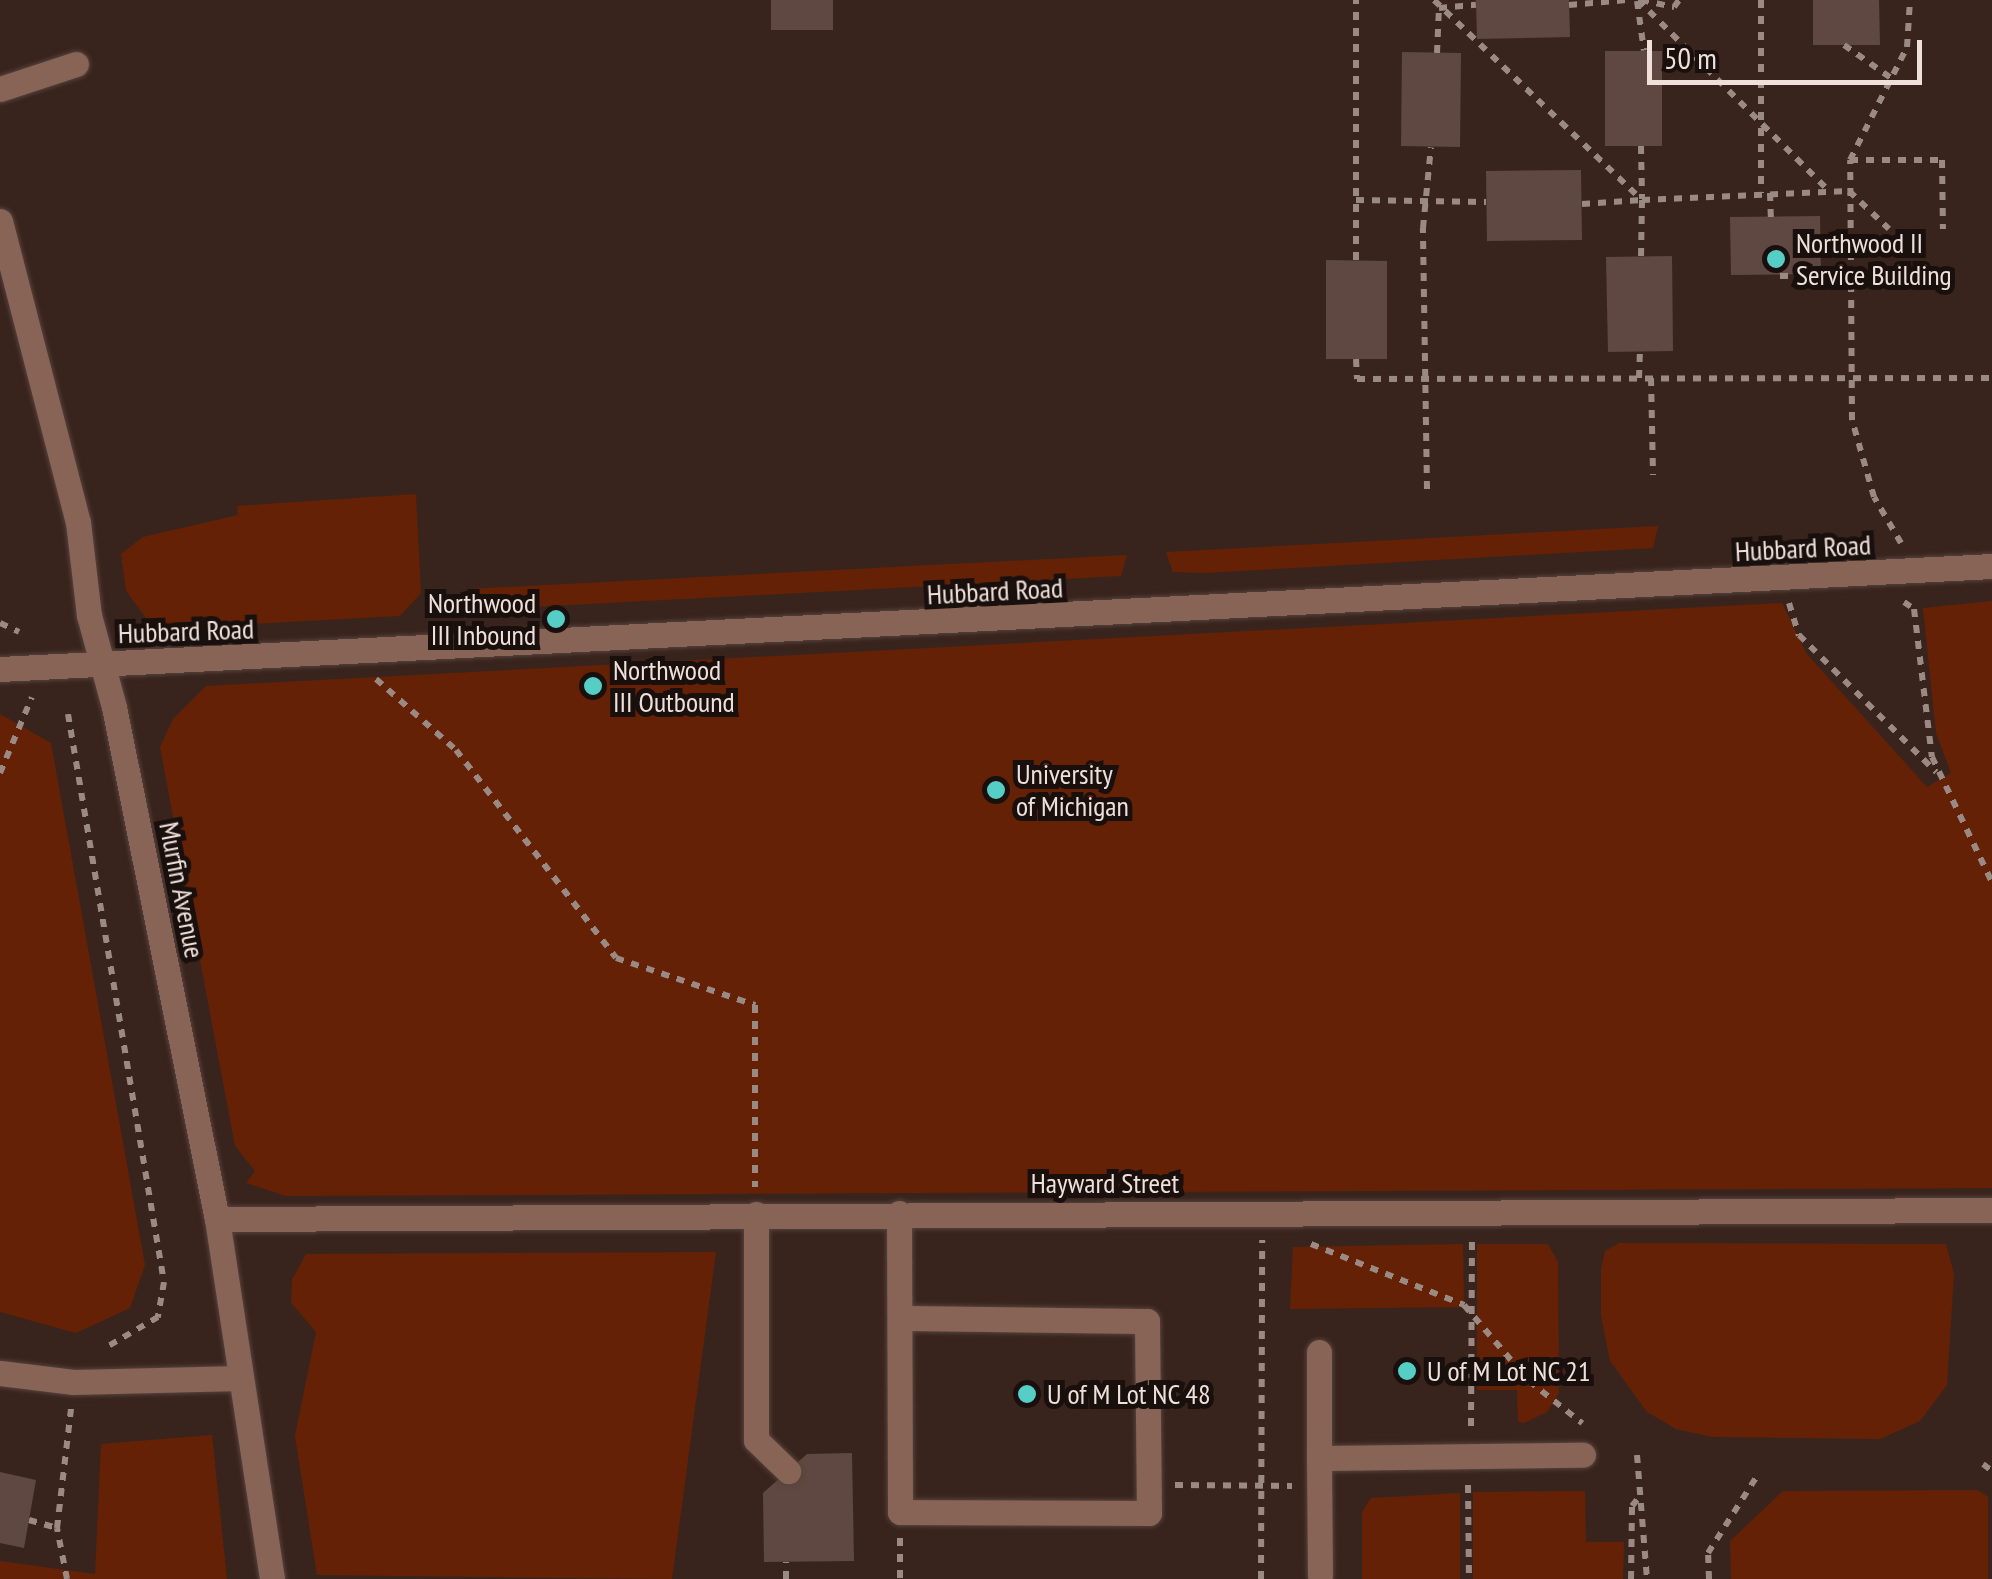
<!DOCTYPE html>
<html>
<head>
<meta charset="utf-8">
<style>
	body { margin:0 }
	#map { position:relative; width:1992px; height:1579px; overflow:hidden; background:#39241d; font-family:"PT Sans Narrow",sans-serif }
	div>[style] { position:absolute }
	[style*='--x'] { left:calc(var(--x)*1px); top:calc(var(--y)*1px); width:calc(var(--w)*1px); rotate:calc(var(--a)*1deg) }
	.green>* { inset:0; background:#652106 }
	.building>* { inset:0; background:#5f4841 }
	.path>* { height:6px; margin-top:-3px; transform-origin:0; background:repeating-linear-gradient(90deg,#9b8a84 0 8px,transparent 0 16px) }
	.roads { filter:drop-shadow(0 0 2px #56423c) drop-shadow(0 0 2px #56423c) }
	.minor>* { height:25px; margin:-12.5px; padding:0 12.5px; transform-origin:12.5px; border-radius:12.5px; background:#886457 }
	.dots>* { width:28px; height:28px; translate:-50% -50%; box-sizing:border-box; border:5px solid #19100d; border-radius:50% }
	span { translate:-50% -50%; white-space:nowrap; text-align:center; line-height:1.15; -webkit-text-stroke:10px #19100d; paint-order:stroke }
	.poi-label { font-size:28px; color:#efe0dc }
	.left { translate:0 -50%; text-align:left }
	.right { translate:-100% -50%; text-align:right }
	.street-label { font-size:28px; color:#efe0dc }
	.scale { position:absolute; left:1647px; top:40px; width:275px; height:45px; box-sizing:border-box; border:5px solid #efe0dc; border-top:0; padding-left:12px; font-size:30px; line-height:35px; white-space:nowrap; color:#efe0dc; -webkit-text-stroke:8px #19100d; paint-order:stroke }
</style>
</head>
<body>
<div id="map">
	<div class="green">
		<i style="clip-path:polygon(416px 494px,421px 593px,400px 616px,177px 628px,147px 619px,126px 591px,121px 554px,143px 537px,238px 515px,237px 506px)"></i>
		<i style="clip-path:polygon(1658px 526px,1653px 548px,1205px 573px,1173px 572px,1166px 552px)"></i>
		<i style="clip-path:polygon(1127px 555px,1121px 576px,475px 610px,468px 589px)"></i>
		<i style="clip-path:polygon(1992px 601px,1992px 1188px,286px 1196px,246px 1183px,255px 1171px,235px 1146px,160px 747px,173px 719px,206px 686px,1782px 603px,1806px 653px,1927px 787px,1951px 773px,1936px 733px,1923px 608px)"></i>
		<i style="clip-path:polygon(0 714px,51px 743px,145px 1265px,130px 1308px,76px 1333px,0 1312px)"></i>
		<i style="clip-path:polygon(1619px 1243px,1946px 1244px,1954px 1274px,1947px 1385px,1920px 1421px,1880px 1439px,1712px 1437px,1676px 1429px,1647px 1412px,1610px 1361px,1601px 1316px,1601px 1269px,1605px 1251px)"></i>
		<i style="clip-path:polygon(1463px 1244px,1464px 1307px,1290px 1309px,1293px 1247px)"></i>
		<i style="clip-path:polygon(1477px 1244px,1548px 1244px,1558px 1262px,1559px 1393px,1547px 1412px,1524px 1423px,1518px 1422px,1517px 1390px,1477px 1390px)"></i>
		<i style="clip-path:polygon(716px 1252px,672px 1579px,317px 1575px,295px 1436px,316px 1332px,291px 1303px,292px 1280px,306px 1254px)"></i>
		<i style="clip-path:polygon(212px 1435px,227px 1579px,0 1579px,0 1561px,95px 1574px,101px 1444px)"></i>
		<i style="clip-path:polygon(1978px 1490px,1988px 1497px,1988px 1579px,1731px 1579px,1730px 1541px,1783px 1491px)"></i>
		<i style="clip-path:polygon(1585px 1491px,1586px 1542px,1624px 1542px,1623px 1579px,1473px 1579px,1473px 1492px)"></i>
		<i style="clip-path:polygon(1460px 1493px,1460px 1579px,1362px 1579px,1362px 1512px,1371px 1498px)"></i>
	</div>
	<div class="building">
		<i style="clip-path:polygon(771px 0,833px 0,833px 30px,771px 30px)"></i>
		<i style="clip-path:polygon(1476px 0,1569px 0,1570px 37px,1477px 39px)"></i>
		<i style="clip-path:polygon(1813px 0,1879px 0,1880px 45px,1813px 45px)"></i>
		<i style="clip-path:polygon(1605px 51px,1662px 51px,1662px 146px,1605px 146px)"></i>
		<i style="clip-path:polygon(1402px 52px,1461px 53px,1460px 147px,1401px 146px)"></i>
		<i style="clip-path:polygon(1581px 170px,1582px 240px,1487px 241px,1486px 171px)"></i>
		<i style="clip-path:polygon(1820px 216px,1821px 274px,1731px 275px,1730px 217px)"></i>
		<i style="clip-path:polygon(1672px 256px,1673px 351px,1608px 352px,1606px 257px)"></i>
		<i style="clip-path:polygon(1326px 260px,1387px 261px,1387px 359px,1326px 359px)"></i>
		<i style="clip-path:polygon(852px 1453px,854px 1561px,764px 1562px,763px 1493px,807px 1454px)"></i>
		<i style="clip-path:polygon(0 1472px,36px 1480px,24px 1548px,0 1543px)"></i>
	</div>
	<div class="path">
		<i style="--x:1434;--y:0;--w:289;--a:43.9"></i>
		<i style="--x:1642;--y:200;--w:207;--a:-2.5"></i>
		<i style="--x:1849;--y:191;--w:55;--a:43.5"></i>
		<i style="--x:1638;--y:0;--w:270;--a:45"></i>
		<i style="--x:1641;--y:0;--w:34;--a:12"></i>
		<i style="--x:1674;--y:7;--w:9;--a:-54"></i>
		<i style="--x:1761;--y:0;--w:193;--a:90"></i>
		<i style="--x:1637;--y:1;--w:50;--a:82"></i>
		<i style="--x:1569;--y:5;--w:58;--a:-4.9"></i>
		<i style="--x:1844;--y:45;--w:57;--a:35.1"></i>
		<i style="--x:1437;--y:53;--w:45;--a:-87.5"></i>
		<i style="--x:1439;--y:8;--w:37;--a:-5"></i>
		<i style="--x:1641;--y:146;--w:53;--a:88.9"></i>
		<i style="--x:1850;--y:160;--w:92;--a:0"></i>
		<i style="--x:1942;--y:160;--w:69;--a:89.2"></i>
		<i style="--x:1770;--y:193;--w:24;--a:88"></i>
		<i style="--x:1356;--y:200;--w:130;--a:0.9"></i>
		<i style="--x:1582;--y:204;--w:60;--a:-3.8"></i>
		<i style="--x:1642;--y:200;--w:56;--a:91"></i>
		<i style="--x:1821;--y:243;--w:28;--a:0"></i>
		<i style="--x:1356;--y:260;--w:260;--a:-90"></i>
		<i style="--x:1780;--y:276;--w:109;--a:-0.5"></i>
		<i style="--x:1356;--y:359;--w:20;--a:87"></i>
		<i style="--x:1357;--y:379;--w:635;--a:-0.09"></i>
		<i style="--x:1639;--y:378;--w:27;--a:-88"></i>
		<i style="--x:1651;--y:378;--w:97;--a:88.8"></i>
		<i style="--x:1427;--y:489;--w:261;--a:-90.9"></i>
		<i style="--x:1423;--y:228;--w:81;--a:-84.4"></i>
		<i style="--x:1901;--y:543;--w:53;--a:-120.4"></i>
		<i style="--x:1874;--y:497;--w:80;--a:-105.9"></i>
		<i style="--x:1852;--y:420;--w:260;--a:-90.4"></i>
		<i style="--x:1850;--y:160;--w:127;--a:-63.2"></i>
		<i style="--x:1907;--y:47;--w:47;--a:-86.3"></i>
		<i style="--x:1904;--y:602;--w:12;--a:35"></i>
		<i style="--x:1914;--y:609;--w:149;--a:83.1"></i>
		<i style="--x:1932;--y:757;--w:139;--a:64.4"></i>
		<i style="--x:1789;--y:603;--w:34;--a:73"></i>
		<i style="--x:1799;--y:635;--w:194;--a:45"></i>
		<i style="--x:0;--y:623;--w:21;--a:25"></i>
		<i style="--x:376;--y:679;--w:107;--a:41.6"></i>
		<i style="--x:456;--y:750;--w:262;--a:52.4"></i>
		<i style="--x:616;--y:958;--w:147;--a:18.7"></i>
		<i style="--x:755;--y:1005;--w:182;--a:90"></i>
		<i style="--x:68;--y:714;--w:576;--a:80.41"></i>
		<i style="--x:164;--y:1282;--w:36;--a:100"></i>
		<i style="--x:158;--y:1317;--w:61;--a:149.7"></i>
		<i style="--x:0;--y:773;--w:82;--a:-67.2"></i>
		<i style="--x:1311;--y:1244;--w:165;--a:21.7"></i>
		<i style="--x:1464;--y:1305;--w:100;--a:49.5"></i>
		<i style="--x:1529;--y:1381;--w:68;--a:38.4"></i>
		<i style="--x:1471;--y:1426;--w:187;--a:-89.7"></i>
		<i style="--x:1637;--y:1455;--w:124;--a:85.4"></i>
		<i style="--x:1983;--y:1464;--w:11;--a:38"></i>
		<i style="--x:1175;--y:1485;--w:117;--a:0.5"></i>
		<i style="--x:1468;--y:1485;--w:94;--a:89.4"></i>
		<i style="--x:29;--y:1520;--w:29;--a:16"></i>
		<i style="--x:900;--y:1538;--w:41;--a:90"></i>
		<i style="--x:67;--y:1579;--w:52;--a:-101.1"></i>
		<i style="--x:57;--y:1528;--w:121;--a:-83.3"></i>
		<i style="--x:786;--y:1579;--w:17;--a:-90"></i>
		<i style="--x:1261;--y:1579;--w:339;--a:-89.8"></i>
		<i style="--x:1631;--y:1579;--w:73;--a:-89.2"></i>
		<i style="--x:1632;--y:1506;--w:13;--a:-51"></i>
		<i style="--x:1709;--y:1579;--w:26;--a:-92"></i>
		<i style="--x:1708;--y:1553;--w:91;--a:-57.5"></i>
	</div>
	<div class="roads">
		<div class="minor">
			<i style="--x:0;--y:89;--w:80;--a:-18.2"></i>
			<i style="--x:0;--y:221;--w:311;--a:75.5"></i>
			<i style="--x:78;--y:522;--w:94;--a:83.3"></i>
			<i style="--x:89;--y:615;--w:95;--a:74.8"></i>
			<i style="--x:114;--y:707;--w:522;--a:78.63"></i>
			<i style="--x:217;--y:1219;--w:364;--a:81.3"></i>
			<i style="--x:0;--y:669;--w:1995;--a:-2.96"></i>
			<i style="--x:899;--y:1213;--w:299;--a:89.8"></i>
			<i style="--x:900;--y:1512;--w:249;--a:0.2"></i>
			<i style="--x:1149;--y:1513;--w:192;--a:-90.6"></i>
			<i style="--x:1147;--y:1321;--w:246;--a:-179.3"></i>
			<i style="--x:756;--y:1214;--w:226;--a:90"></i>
			<i style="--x:756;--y:1440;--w:45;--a:44.1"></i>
			<i style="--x:217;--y:1219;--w:1775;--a:-0.29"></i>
			<i style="--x:1319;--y:1352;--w:106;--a:90"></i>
			<i style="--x:0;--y:1373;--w:74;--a:7"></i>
			<i style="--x:73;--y:1382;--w:168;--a:-1.4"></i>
			<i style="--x:1320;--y:1575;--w:117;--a:-90.5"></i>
			<i style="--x:1319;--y:1458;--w:264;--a:-0.7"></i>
		</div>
	</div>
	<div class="dots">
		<i style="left:1776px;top:259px;background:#55cec6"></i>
		<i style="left:556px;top:619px;background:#55cec6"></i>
		<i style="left:593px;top:686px;background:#55cec6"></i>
		<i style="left:996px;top:790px;background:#55cec6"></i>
		<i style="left:1407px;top:1371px;background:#55cec6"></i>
		<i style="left:1027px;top:1394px;background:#55cec6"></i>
	</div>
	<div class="poi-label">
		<span class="left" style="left:1796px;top:259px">Northwood II<br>Service Building</span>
		<span class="right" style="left:536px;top:619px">Northwood<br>III Inbound</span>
		<span class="left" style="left:613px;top:686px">Northwood<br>III Outbound</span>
		<span class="left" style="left:1016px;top:790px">University<br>of Michigan</span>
		<span class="left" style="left:1427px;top:1371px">U of M Lot NC 21</span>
		<span class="left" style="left:1047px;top:1394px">U of M Lot NC 48</span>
	</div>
	<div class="street-label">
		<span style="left:1803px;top:548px;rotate:-3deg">Hubbard Road</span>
		<span style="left:995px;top:591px;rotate:-3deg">Hubbard Road</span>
		<span style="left:186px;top:631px;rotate:-2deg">Hubbard Road</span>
		<span style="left:182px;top:890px;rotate:79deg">Murfin Avenue</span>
		<span style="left:1105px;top:1183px">Hayward Street</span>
	</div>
	<div class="scale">50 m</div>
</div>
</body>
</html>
